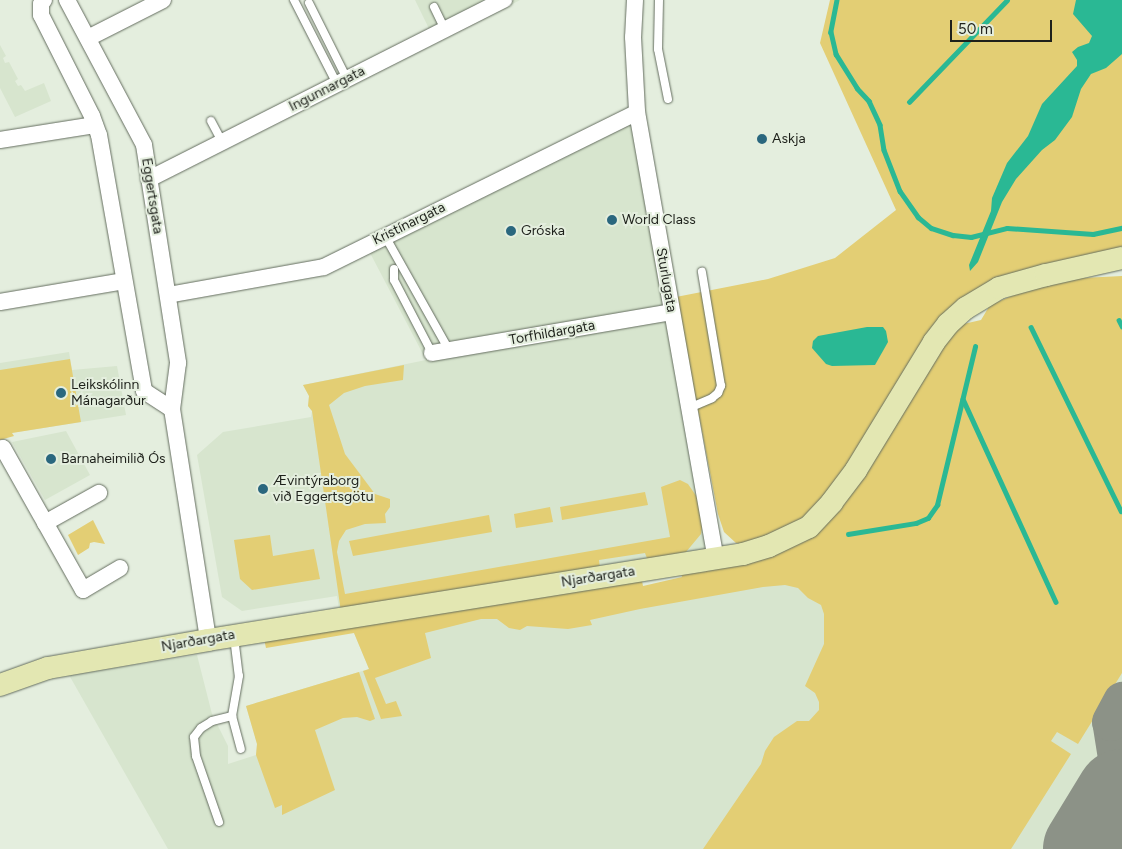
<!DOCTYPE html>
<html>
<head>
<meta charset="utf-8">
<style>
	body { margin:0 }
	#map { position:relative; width:1122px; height:849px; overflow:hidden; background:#e4eede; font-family:Figtree,sans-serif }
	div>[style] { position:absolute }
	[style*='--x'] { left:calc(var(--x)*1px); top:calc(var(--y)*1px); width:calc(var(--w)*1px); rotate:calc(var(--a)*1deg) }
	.built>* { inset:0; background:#d7e5ce }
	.green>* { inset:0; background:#e3ce74 }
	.water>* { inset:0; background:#2ab894 }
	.stream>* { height:4.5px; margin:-2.25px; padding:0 2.25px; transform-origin:2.25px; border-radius:2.25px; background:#2ab894 }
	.taxiway>* { height:38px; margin:-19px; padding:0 19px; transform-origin:19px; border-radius:19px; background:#8c9287 }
	.runway>* { height:92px; margin:-46px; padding:0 46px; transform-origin:46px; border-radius:46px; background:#8c9287 }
	.roads { filter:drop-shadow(0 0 1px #646d5f) drop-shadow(0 0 1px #646d5f) }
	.service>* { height:8px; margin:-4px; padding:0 4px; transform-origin:4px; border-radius:4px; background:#fff }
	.minor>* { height:16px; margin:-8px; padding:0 8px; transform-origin:8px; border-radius:8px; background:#fff }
	.secondary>* { height:22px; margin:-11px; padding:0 11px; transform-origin:11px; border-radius:11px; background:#e3e7b2 }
	.dots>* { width:14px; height:14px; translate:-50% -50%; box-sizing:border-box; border:2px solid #e4eede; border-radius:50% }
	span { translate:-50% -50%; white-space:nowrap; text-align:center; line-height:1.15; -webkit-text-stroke:4px #e4eede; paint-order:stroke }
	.street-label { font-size:14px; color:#1e211b }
	.poi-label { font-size:14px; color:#1e211b }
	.left { translate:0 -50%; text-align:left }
	.scale { position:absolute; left:950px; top:20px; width:102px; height:22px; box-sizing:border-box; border:2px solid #1e211b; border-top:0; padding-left:6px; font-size:15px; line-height:18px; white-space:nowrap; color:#1e211b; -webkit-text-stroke:4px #e4eede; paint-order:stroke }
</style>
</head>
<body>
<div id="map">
	<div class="built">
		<i style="clip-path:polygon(415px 0,520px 0,436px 43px)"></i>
		<i style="clip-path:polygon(0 45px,6px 56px,3px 58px,5px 63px,9px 62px,18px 79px,15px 81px,18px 86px,21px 85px,25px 91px,44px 83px,51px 101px,15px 117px,0 88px)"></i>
		<i style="clip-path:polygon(635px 121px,711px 555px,340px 615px,337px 596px,242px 611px,222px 597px,197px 455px,223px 432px,311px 417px,312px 411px,308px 406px,309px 396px,303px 385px,426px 360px,368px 249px)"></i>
		<i style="clip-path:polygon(1122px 296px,1122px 849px,168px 849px,69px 675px,197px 655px,212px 714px,228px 746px,228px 764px,256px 755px,257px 744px,246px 706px,369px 669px,354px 633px,724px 575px)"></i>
		<i style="clip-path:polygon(69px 352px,72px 370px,117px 366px,126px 415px,11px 433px,0 420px,0 363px)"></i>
		<i style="clip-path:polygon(66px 431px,90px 475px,45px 500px,12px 442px)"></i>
	</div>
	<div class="green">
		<i style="clip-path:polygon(830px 0,1122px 0,1122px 253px,975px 291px,836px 487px,804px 517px,783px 530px,747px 545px,736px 543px,724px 532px,718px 514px,676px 297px,768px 279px,835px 258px,896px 210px,820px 43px)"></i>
		<i style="clip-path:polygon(1122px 276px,1122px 673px,1078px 744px,1057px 732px,1051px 741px,1071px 754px,1011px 849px,703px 849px,761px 764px,765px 751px,774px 737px,797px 721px,809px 721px,819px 710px,819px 702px,815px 693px,805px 686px,824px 644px,824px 614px,821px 605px,808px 598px,798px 588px,785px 585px,763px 587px,640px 609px,590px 620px,592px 625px,568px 629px,527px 626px,520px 630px,509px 628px,497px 619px,481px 619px,425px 633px,431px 658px,375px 678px,386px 704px,396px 701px,402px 716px,381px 719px,363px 671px,369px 669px,354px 633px,266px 648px,264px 639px,642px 581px,643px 586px,682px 577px,681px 573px,786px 550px,921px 378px,959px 325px,981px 320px,990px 305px,1021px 292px,1062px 279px)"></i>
		<i style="clip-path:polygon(70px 359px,81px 422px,12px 433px,14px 436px,0 440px,0 370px)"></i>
		<i style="clip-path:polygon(404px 365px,403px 380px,365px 386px,344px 393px,329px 405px,345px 454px,375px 494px,390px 499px,390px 507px,385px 514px,386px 523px,365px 524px,346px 530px,339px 541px,337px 552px,345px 594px,670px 537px,661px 487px,680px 480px,688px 484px,699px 500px,704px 514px,701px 534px,686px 552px,648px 561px,645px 553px,599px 560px,600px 569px,341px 612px,312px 411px,308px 406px,309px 396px,303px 385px)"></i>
		<i style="clip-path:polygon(645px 492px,648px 505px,562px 520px,560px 507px)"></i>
		<i style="clip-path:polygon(550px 507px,553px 522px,516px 528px,514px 514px)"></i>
		<i style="clip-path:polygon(489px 515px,492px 532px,353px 556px,349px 541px)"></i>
		<i style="clip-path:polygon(93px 520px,105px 544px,94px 542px,90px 543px,89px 548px,78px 555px,68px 535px)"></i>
		<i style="clip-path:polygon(270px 535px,273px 556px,314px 549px,320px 579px,252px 590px,240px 579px,234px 540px)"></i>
		<i style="clip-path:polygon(359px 672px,375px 719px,370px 721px,357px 717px,343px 718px,315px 730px,335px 790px,282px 815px,282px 805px,275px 808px,256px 755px,257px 744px,246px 706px)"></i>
	</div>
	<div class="water">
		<i style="clip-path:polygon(1076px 0,1122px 0,1122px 54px,1106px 68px,1091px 74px,1081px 89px,1072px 117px,1055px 140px,1042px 150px,1016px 179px,1002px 202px,978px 262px,970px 271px,969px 265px,991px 211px,992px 198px,1007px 163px,1028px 136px,1042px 104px,1077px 66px,1077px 60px,1072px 52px,1078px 47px,1089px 43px,1092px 36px,1073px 14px)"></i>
		<i style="clip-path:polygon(867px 327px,883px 327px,886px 331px,888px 342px,875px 365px,832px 366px,826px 364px,812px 348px,813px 341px,818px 336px)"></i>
	</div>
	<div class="stream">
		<i style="--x:837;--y:0;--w:33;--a:101"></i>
		<i style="--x:831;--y:32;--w:23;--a:77"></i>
		<i style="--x:836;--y:54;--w:40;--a:58"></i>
		<i style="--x:857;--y:88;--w:18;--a:47"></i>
		<i style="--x:869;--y:101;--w:26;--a:65"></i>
		<i style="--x:880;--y:125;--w:25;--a:81"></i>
		<i style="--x:884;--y:150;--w:44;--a:68.7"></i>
		<i style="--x:900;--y:191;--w:32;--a:55"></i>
		<i style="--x:918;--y:217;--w:17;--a:40"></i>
		<i style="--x:931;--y:228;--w:23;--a:18"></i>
		<i style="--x:953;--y:235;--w:18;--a:6"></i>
		<i style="--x:971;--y:237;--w:37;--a:-14"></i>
		<i style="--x:1007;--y:228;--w:86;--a:4"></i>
		<i style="--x:1093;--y:234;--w:30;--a:-12"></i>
		<i style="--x:909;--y:102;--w:141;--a:-46.1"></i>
		<i style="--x:1119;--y:320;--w:7;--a:63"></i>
		<i style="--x:1031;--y:327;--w:205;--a:63.9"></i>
		<i style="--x:963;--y:399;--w:223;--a:65.4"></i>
		<i style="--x:848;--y:534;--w:69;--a:-9.2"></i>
		<i style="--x:916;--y:523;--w:13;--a:-23"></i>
		<i style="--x:928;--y:518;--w:16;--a:-55"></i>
		<i style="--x:937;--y:505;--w:163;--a:-76.5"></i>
	</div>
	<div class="taxiway">
		<i style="--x:1106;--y:823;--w:47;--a:-77.7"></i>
		<i style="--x:1116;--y:777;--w:19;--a:-87"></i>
		<i style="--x:1117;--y:758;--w:36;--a:-99"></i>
		<i style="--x:1111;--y:722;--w:24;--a:-62"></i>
	</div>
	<div class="runway">
		<i style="--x:1089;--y:849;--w:63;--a:-58.6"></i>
	</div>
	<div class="roads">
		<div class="service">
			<i style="--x:294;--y:0;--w:94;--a:62.9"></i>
			<i style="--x:659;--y:0;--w:49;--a:91.2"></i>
			<i style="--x:658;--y:49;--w:51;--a:78.7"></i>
			<i style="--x:309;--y:3;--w:85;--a:63.4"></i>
			<i style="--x:434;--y:7;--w:25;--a:64"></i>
			<i style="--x:211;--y:121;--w:24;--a:62"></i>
			<i style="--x:385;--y:236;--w:131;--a:60.7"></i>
			<i style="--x:394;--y:269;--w:11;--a:90"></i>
			<i style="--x:394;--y:280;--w:82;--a:62.5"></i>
			<i style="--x:689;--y:408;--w:25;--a:-23"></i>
			<i style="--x:712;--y:398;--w:8;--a:-40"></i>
			<i style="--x:718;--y:393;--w:8;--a:-67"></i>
			<i style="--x:721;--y:386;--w:116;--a:-99.5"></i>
			<i style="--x:234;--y:637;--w:39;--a:83"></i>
			<i style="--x:239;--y:676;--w:41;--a:99.9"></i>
			<i style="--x:232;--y:716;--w:34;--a:75"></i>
			<i style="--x:219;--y:822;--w:70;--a:-109.2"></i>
			<i style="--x:196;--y:756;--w:19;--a:-96"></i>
			<i style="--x:194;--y:737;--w:11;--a:-52"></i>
			<i style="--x:201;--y:728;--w:13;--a:-32"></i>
			<i style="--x:212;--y:721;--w:21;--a:-14"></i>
		</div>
		<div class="minor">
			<i style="--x:44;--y:0;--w:5;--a:127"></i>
			<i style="--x:41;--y:4;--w:11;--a:90"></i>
			<i style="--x:41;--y:15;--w:113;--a:63.2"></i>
			<i style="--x:92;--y:116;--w:20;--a:70"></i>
			<i style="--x:99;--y:135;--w:260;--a:80"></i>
			<i style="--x:144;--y:391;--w:33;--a:33"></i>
			<i style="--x:67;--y:0;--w:164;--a:62"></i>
			<i style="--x:144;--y:145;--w:221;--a:81.1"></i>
			<i style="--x:178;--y:363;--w:46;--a:97.4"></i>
			<i style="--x:172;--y:409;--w:234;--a:81.1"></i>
			<i style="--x:635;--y:0;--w:37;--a:93"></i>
			<i style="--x:633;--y:37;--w:75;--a:86.9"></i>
			<i style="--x:637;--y:112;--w:453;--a:80"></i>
			<i style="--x:88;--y:38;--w:84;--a:-26.9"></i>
			<i style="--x:0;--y:140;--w:96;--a:-9"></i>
			<i style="--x:149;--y:179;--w:398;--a:-26.8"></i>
			<i style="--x:168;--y:295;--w:158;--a:-10.2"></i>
			<i style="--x:324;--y:267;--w:349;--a:-26.3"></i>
			<i style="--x:0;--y:302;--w:126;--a:-9.6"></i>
			<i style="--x:432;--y:353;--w:242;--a:-9.7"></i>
			<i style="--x:0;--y:449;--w:3;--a:-18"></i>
			<i style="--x:3;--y:448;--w:163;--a:60.6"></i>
			<i style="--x:83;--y:590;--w:43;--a:-30.7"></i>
			<i style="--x:45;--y:523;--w:62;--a:-29.1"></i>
		</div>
		<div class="secondary">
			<i style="--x:0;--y:685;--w:51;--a:-19.5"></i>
			<i style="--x:48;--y:668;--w:162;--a:-9.9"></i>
			<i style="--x:208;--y:640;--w:542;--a:-9.13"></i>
			<i style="--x:743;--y:554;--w:27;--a:-17"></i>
			<i style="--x:769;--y:546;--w:44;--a:-25.4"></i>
			<i style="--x:809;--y:527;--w:34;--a:-47"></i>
			<i style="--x:832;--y:502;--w:40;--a:-53"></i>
			<i style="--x:856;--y:470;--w:150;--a:-58.6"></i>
			<i style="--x:934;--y:342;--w:23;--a:-52"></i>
			<i style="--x:948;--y:324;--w:24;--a:-42"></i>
			<i style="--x:966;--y:308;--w:39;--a:-31"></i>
			<i style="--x:999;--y:288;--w:49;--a:-15.5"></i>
			<i style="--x:1046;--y:275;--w:78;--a:-12.6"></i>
		</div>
	</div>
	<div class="dots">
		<i style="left:762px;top:139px;background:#2a677e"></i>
		<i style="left:612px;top:220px;background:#2a677e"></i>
		<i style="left:511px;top:231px;background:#2a677e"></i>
		<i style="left:61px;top:393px;background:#2a677e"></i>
		<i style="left:51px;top:459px;background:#2a677e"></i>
		<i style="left:263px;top:489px;background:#2a677e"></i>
	</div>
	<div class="street-label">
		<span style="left:327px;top:89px;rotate:-27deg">Ingunnargata</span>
		<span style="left:152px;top:196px;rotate:81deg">Eggertsgata</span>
		<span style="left:409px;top:224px;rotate:-26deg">Kristínargata</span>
		<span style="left:666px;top:280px;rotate:80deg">Sturlugata</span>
		<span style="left:552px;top:333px;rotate:-10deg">Torfhildargata</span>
		<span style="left:598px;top:577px;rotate:-9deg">Njarðargata</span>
		<span style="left:198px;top:641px;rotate:-10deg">Njarðargata</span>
	</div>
	<div class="poi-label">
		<span class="left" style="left:772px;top:139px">Askja</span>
		<span class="left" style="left:622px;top:220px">World Class</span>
		<span class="left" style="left:521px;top:231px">Gróska</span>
		<span class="left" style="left:71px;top:393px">Leikskólinn<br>Mánagarður</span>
		<span class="left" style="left:61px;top:459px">Barnaheimilið Ós</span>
		<span class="left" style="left:273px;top:489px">Ævintýraborg<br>við Eggertsgötu</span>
	</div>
	<div class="scale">50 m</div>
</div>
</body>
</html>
